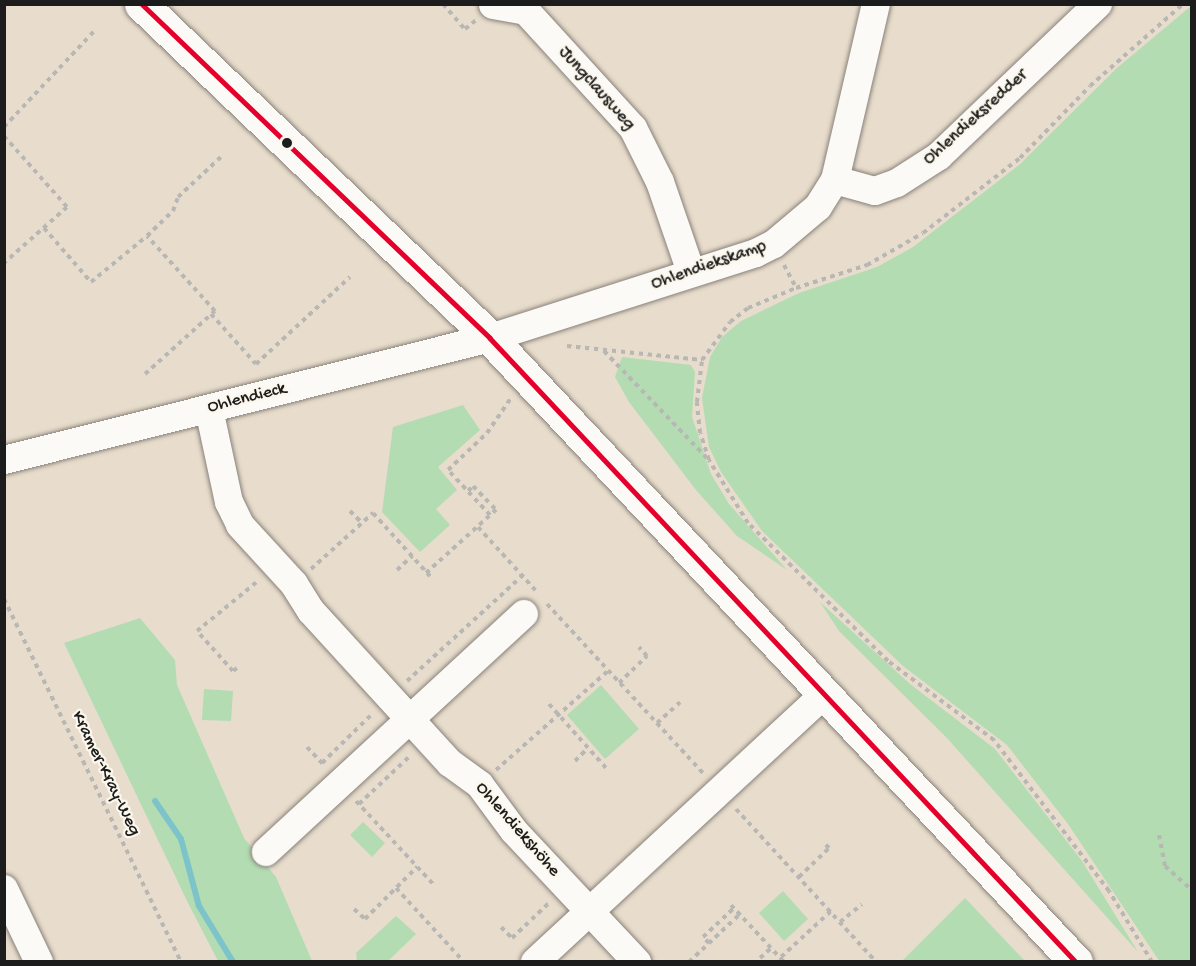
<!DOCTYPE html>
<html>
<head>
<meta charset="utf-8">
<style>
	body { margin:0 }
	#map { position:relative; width:1196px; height:966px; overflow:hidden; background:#e8dccc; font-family:"Gochi Hand",sans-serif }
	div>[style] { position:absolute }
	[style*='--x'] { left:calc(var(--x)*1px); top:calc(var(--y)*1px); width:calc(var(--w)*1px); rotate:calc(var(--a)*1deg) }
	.green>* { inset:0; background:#b3dcb3 }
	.stream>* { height:6px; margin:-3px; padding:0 3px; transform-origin:3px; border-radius:3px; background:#7cc4ca }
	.path>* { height:4px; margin-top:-2px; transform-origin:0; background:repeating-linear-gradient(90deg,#b8b7b3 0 4.5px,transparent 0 9px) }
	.roads { filter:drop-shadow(0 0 2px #88827a) drop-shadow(0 0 2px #88827a) }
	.minor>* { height:28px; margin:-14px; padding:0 14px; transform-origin:14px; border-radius:14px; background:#fcfaf7 }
	.major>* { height:33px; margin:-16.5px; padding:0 16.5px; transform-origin:16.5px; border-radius:16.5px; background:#fcfaf7 }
	.bus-1>* { height:4.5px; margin:-2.25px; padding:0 2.25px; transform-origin:2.25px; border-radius:2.25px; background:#e4002b }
	.dots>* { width:16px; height:16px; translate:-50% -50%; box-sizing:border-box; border:3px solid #fbf7ec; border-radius:50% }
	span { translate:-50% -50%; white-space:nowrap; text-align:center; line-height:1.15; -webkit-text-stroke:4.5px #fbf7ec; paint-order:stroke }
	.street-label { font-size:18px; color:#1c1c1c }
	.frame { position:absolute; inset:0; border:6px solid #1c1c1c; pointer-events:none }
</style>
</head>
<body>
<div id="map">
	<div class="green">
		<i style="clip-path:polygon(1191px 6px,1192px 961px,1160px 962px,1068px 824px,1007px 745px,903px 666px,762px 531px,721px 472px,709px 447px,702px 398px,710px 357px,722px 337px,741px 321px,799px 293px,877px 267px,913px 247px,1019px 165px,1117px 68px)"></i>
		<i style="clip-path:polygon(622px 357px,691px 365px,695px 372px,692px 417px,711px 474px,729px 504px,787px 570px,737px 536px,696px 490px,629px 402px,615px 377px)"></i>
		<i style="clip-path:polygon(463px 405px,480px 430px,438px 467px,457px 490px,436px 509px,450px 525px,420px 552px,382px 512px,393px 427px)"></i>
		<i style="clip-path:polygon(820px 602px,910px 684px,995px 749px,1082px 861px,1138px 952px,946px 737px,839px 631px)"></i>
		<i style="clip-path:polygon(140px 618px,175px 660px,177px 685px,244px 838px,276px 877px,312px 961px,218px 961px,188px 903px,64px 643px)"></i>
		<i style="clip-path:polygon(601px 685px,639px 729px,605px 759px,567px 715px)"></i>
		<i style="clip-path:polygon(204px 689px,233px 691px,231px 721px,202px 720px)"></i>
		<i style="clip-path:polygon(363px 822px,385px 843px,372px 857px,350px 835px)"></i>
		<i style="clip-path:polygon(783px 891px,808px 919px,784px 941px,759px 913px)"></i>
		<i style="clip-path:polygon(965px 898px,1025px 961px,902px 961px)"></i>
		<i style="clip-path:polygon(396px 916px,416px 934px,388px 961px,357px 961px,356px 953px)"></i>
	</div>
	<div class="stream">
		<i style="--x:155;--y:801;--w:46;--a:55.6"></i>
		<i style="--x:181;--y:839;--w:69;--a:75"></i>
		<i style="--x:199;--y:906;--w:66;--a:58.7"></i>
	</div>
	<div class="path">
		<i style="--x:443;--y:4;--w:33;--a:49"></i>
		<i style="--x:465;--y:29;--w:14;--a:-39"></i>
		<i style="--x:4;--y:127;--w:133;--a:-46.8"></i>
		<i style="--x:4;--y:136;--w:95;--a:48.4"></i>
		<i style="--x:67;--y:207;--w:84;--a:138.4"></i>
		<i style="--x:44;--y:228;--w:72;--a:49"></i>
		<i style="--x:91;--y:282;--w:72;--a:-39.4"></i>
		<i style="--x:147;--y:236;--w:36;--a:-44"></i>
		<i style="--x:173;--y:211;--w:15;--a:-70"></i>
		<i style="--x:178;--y:197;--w:62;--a:-43"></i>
		<i style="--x:784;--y:265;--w:26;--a:62"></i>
		<i style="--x:211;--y:314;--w:67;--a:48"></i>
		<i style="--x:256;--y:364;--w:128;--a:-42.8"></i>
		<i style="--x:567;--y:346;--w:136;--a:5.9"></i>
		<i style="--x:604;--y:351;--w:151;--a:46.1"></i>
		<i style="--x:145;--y:374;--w:94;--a:-42"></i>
		<i style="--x:215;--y:311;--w:101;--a:-132.2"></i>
		<i style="--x:468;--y:491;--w:7;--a:-45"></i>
		<i style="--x:473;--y:486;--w:33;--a:46"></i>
		<i style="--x:350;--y:511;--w:17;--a:45"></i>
		<i style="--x:490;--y:515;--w:62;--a:-133"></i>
		<i style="--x:448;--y:470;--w:54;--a:-43.5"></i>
		<i style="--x:487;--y:433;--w:42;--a:-55.6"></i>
		<i style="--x:478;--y:527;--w:86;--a:47.8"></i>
		<i style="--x:311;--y:569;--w:84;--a:-42.1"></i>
		<i style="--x:373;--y:513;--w:85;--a:47.9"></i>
		<i style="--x:397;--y:570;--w:21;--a:-43"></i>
		<i style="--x:426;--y:573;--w:98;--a:-42.1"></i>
		<i style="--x:4;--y:599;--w:404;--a:64"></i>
		<i style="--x:547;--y:604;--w:231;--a:47.3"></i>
		<i style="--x:237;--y:668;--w:5;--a:143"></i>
		<i style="--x:233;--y:671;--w:54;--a:-132"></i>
		<i style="--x:197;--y:631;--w:80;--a:-39.4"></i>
		<i style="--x:407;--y:681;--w:156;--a:-42.4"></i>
		<i style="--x:619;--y:683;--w:39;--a:-44"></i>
		<i style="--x:647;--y:656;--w:12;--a:-132"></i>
		<i style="--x:549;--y:704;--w:86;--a:48.3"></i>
		<i style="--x:657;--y:723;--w:31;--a:-42"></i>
		<i style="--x:307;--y:747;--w:23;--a:47"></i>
		<i style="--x:575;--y:761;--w:18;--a:-45"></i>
		<i style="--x:322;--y:763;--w:71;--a:-44.4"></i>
		<i style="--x:496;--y:770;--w:149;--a:-41.5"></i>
		<i style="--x:356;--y:801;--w:115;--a:47.1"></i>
		<i style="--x:359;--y:804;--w:71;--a:-43.3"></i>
		<i style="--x:736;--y:809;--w:207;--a:47.5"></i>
		<i style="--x:1159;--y:835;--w:32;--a:79"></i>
		<i style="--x:1165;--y:866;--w:36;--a:42"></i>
		<i style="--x:799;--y:877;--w:42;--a:-44"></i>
		<i style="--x:829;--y:848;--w:7;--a:-135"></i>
		<i style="--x:396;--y:888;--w:100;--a:47.4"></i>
		<i style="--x:731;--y:905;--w:78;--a:47.1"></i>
		<i style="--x:354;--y:909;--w:15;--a:42"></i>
		<i style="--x:365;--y:919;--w:74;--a:-45"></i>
		<i style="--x:840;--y:922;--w:28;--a:-39"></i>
		<i style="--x:501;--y:927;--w:16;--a:45"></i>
		<i style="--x:512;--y:938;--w:52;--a:-43.5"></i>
		<i style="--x:709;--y:943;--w:8;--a:-135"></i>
		<i style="--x:703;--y:937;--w:42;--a:-43.1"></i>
		<i style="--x:781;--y:957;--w:67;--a:-42.6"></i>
		<i style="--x:760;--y:958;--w:15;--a:-42"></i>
		<i style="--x:689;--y:962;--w:70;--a:-43.3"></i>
		<i style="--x:1152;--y:962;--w:83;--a:-121.2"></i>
		<i style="--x:1109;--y:891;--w:190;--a:-127.3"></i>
		<i style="--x:994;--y:740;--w:132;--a:-143.3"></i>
		<i style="--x:888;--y:661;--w:197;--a:-135.4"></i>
		<i style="--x:748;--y:523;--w:74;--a:-121.8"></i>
		<i style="--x:709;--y:460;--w:28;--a:-108"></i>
		<i style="--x:700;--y:433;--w:31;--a:-96"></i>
		<i style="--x:697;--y:402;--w:42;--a:-83.2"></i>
		<i style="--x:702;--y:360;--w:47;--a:-53.6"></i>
		<i style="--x:730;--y:322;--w:23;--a:-38"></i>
		<i style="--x:748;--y:308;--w:52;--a:-22.6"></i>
		<i style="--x:796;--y:288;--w:75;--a:-17.9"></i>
		<i style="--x:867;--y:265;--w:64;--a:-29.7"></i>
		<i style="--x:923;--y:233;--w:123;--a:-37.7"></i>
		<i style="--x:1020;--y:158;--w:100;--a:-45.8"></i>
		<i style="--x:1090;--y:86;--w:124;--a:-41.4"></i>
	</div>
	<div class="roads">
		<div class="minor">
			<i style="--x:493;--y:5;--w:34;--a:10"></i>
			<i style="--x:526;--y:11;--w:159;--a:47.6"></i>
			<i style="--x:633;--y:128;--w:60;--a:63.4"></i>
			<i style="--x:660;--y:182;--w:95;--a:71"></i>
			<i style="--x:835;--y:180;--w:41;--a:15.4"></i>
			<i style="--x:875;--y:191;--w:23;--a:-20"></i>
			<i style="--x:897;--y:183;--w:50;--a:-32.7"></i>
			<i style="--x:939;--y:156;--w:220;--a:-43.7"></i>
			<i style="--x:209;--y:409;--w:95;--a:77.9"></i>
			<i style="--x:229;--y:502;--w:25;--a:64"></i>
			<i style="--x:240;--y:525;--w:80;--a:47.5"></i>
			<i style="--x:294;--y:584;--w:32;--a:58"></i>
			<i style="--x:311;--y:611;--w:206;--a:47.6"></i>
			<i style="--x:450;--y:763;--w:37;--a:36"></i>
			<i style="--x:480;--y:785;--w:57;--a:53.5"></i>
			<i style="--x:514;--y:831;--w:180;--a:46.8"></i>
			<i style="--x:4;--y:460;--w:501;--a:-14.09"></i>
			<i style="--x:490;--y:338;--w:279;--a:-17.7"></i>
			<i style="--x:756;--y:253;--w:20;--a:-27"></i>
			<i style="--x:774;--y:244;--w:57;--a:-40.1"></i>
			<i style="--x:818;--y:207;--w:32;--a:-58"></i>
			<i style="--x:835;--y:180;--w:181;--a:-76.9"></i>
			<i style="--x:266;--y:852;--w:351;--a:-42.7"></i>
			<i style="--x:4;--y:889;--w:81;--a:64.4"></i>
			<i style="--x:535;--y:962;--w:393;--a:-42.8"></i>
		</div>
		<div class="major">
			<i style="--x:141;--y:4;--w:483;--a:43.7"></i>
			<i style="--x:490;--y:338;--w:856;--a:46.8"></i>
		</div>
	</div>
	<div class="bus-1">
		<i style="--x:142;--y:4;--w:482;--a:43.8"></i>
		<i style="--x:490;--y:338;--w:856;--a:46.8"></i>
	</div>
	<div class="dots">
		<i style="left:287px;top:143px;background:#1c1c1c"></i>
	</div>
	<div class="street-label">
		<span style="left:596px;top:89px;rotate:48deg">Jungclausweg</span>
		<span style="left:976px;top:118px;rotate:-42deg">Ohlendieksredder</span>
		<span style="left:709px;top:266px;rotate:-19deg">Ohlendiekskamp</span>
		<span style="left:247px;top:399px;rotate:-14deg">Ohlendieck</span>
		<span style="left:105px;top:774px;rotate:64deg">Kramer-Kray-Weg</span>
		<span style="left:517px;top:830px;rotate:49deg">Ohlendiekshöhe</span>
	</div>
	<div class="frame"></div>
</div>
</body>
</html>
